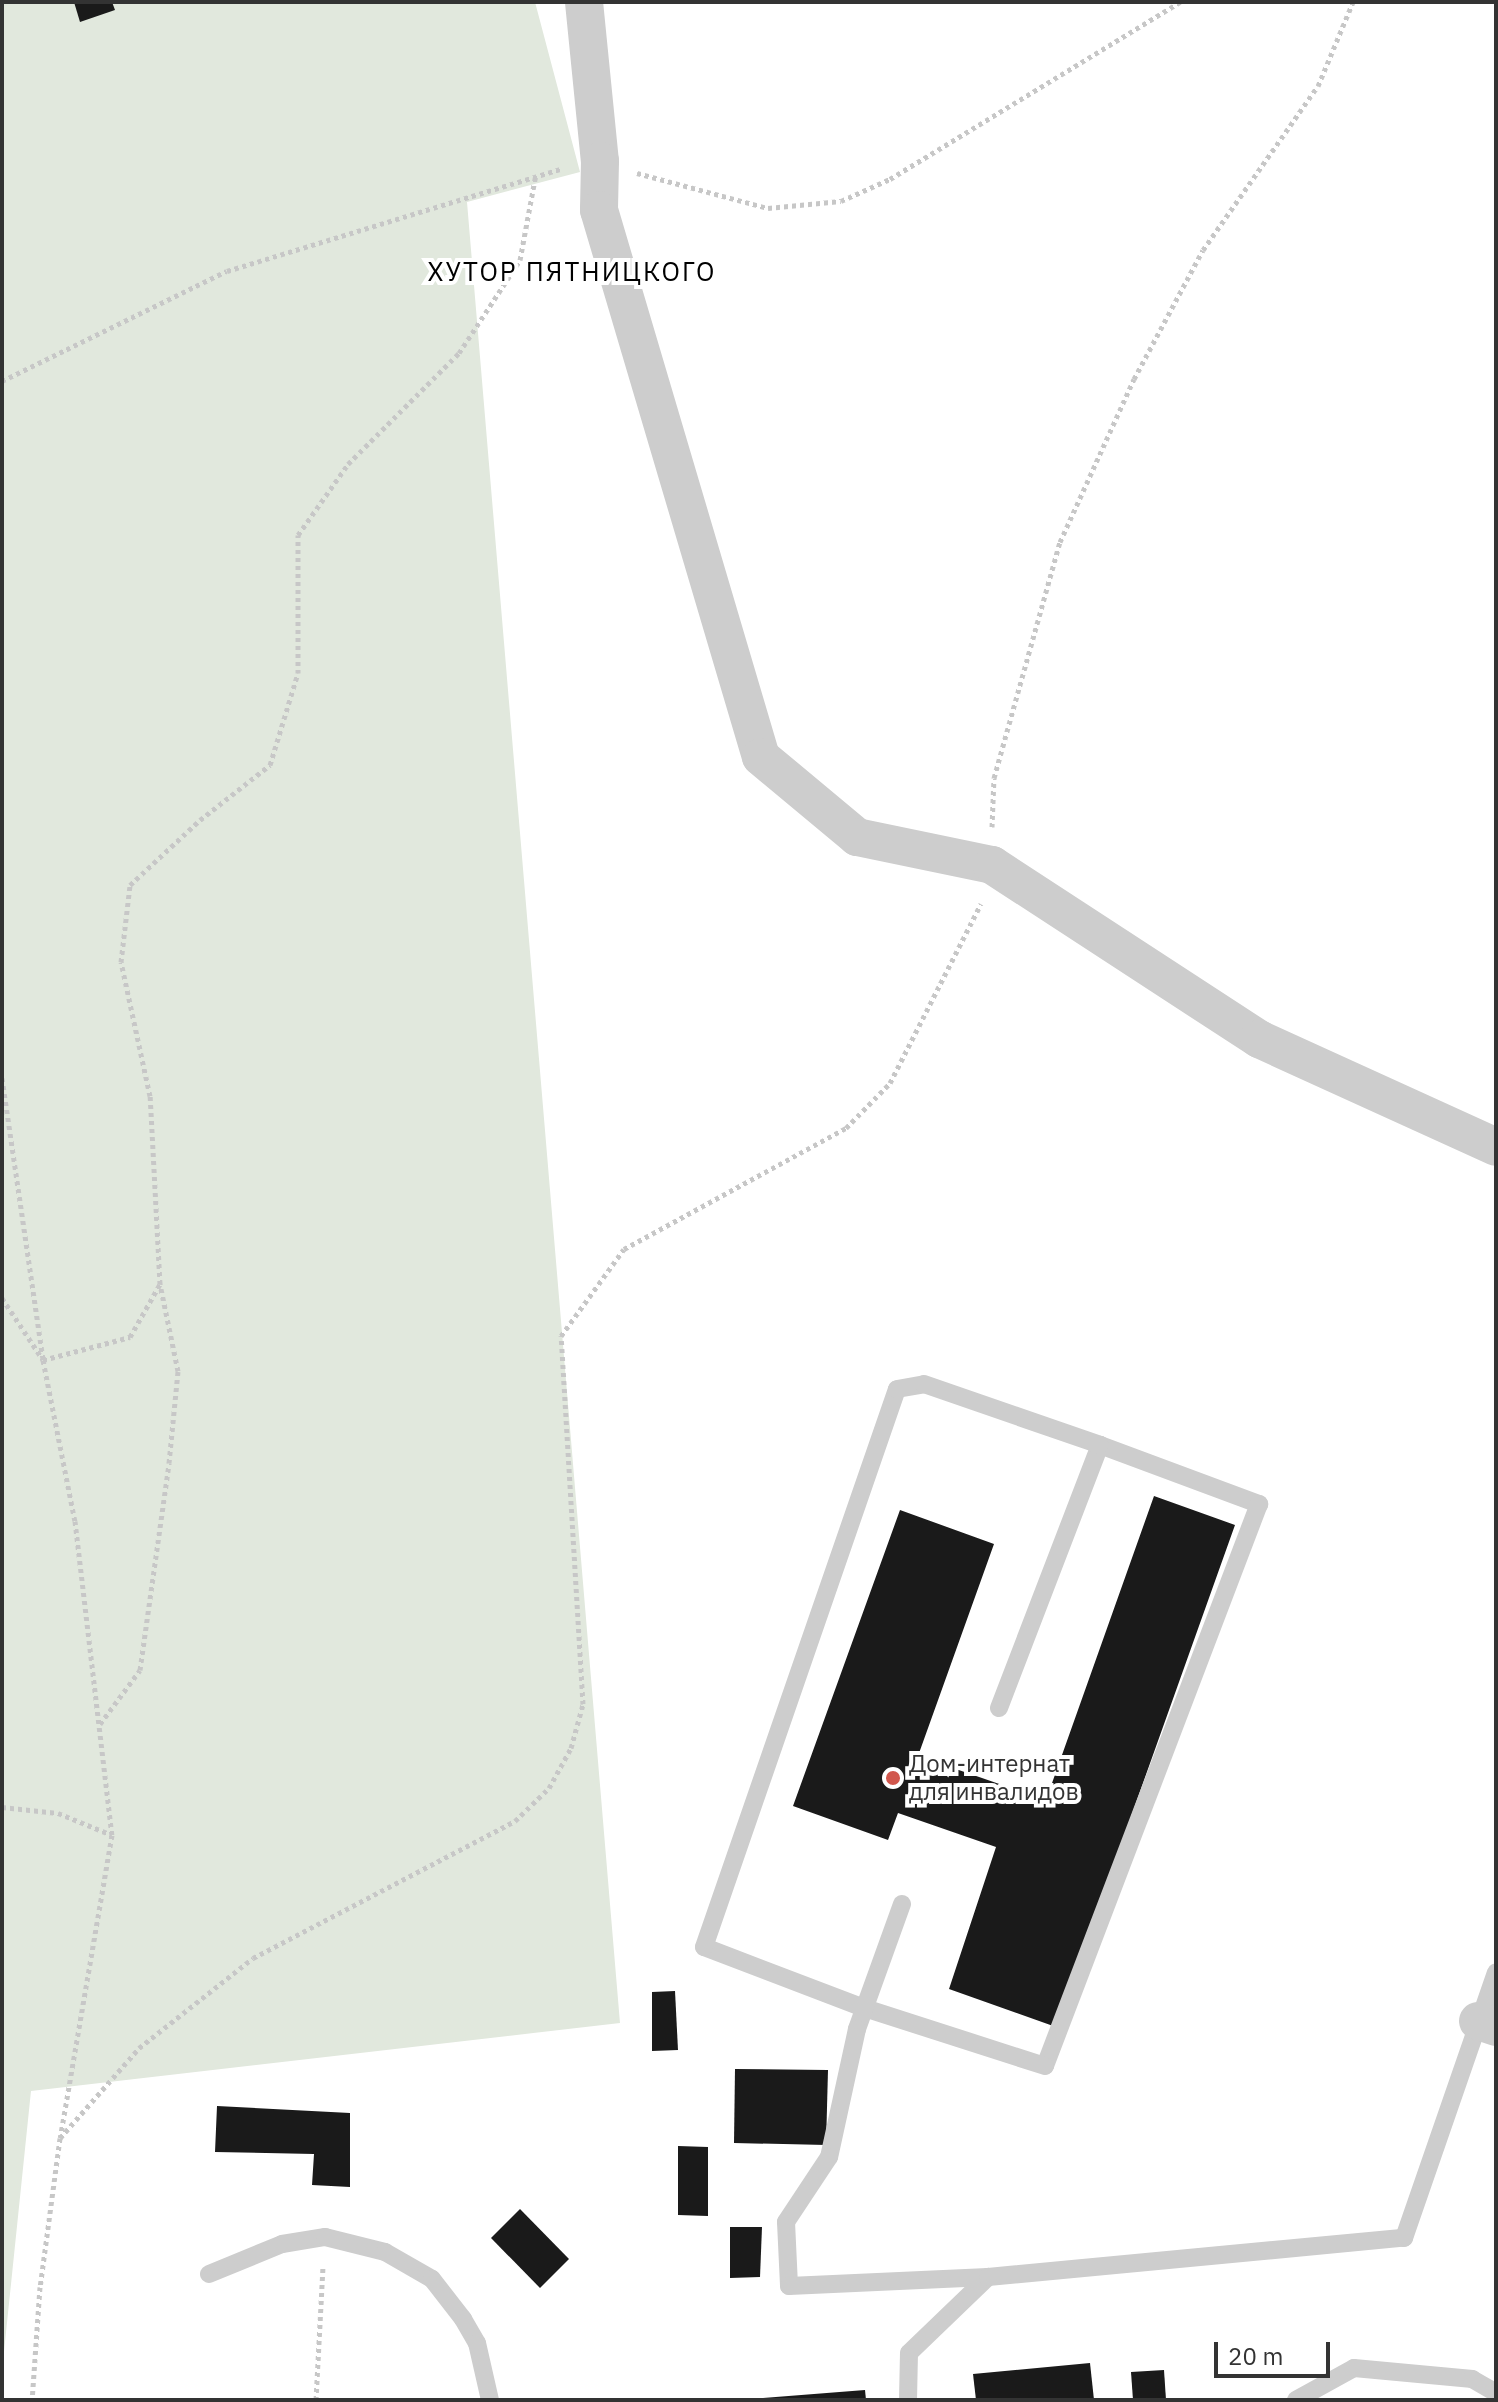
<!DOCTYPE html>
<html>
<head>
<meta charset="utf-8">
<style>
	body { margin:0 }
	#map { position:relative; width:1498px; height:2402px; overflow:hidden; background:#fff; font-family:"IBM Plex Sans",sans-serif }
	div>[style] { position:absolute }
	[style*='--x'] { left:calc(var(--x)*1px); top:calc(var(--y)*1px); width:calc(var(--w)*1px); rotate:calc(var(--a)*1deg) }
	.green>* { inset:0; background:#e1e8dd }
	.building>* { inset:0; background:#1a1a1a }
	.path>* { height:5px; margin-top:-2.5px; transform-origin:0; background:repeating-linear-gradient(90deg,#c7c7c7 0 4px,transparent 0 8px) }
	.lane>* { height:18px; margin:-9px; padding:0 9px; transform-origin:9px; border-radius:9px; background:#cdcdcd }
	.street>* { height:38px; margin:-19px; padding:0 19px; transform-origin:19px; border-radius:19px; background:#cdcdcd }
	.dots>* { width:22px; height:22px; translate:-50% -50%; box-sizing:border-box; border:4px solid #fff; border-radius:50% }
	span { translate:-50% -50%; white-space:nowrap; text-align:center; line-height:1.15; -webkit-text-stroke:8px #fff; paint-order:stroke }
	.poi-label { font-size:24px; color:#333 }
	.left { translate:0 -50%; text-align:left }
	.neighbourhood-label { font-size:26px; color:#000; letter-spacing:2px }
	.frame { position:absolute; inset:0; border:4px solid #333; pointer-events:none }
	.scale { position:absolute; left:1214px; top:2342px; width:116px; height:36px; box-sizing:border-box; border:4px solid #333; border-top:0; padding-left:10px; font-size:24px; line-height:28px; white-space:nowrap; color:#333; -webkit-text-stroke:6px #fff; paint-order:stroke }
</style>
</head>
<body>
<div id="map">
	<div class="green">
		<i style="clip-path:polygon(2px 2px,535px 2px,580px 172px,467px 202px,620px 2023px,31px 2091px,2px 2371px)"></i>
	</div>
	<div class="building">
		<i style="clip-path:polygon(74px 2px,112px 2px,115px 10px,80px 22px)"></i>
		<i style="clip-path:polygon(1154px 1496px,1235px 1525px,1056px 2027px,949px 1989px,996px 1847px,898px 1813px,888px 1840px,793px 1806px,900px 1510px,994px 1544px,918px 1756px,1046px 1800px)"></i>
		<i style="clip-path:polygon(675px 1991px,678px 2050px,652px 2051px,652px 1992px)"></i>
		<i style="clip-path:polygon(735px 2069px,828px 2070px,826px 2145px,734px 2143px)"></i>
		<i style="clip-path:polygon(217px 2106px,350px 2113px,350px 2187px,312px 2185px,314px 2154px,215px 2152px)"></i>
		<i style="clip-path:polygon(678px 2146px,708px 2147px,708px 2216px,678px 2215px)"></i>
		<i style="clip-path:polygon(520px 2209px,569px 2259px,540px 2288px,491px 2238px)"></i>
		<i style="clip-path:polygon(730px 2227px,762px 2227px,760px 2277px,730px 2278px)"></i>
		<i style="clip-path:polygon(1090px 2363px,1094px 2400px,976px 2400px,973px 2374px)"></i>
		<i style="clip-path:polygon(1164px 2370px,1166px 2400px,1133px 2400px,1131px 2372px)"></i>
		<i style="clip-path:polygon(865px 2390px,866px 2400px,763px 2400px,763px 2398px)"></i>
	</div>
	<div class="path">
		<i style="--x:637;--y:173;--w:136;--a:15"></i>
		<i style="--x:768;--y:208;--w:73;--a:-5.5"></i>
		<i style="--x:841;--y:201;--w:54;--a:-24.2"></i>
		<i style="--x:890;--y:179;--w:340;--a:-31.4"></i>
		<i style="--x:2;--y:381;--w:250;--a:-26.1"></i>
		<i style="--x:227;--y:271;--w:349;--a:-17"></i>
		<i style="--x:992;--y:827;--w:49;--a:-87.7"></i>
		<i style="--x:994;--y:778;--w:245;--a:-74.4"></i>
		<i style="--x:1060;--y:542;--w:179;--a:-65.6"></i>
		<i style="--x:1134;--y:379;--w:146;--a:-61.9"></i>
		<i style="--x:1203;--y:250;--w:200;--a:-55"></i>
		<i style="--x:1318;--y:86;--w:91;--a:-67.4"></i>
		<i style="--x:2;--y:1078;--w:285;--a:81.7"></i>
		<i style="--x:43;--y:1360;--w:90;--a:-14.8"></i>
		<i style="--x:130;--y:1337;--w:61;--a:-60.5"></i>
		<i style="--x:160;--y:1284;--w:188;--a:-93"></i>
		<i style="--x:150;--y:1096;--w:137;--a:-102.2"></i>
		<i style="--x:121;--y:962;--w:78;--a:-83.3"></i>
		<i style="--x:130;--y:885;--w:96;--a:-42.9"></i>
		<i style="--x:200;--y:820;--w:89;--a:-38.2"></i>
		<i style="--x:270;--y:765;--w:96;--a:-73.1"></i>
		<i style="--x:298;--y:673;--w:138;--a:-90"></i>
		<i style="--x:298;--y:535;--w:87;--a:-54.8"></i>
		<i style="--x:348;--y:464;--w:157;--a:-45"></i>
		<i style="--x:459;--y:353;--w:111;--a:-56.7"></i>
		<i style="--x:520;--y:260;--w:87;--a:-79.5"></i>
		<i style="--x:2;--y:1298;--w:74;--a:56.5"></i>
		<i style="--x:43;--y:1360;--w:164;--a:78.8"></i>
		<i style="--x:75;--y:1521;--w:316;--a:83.3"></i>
		<i style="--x:112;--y:1835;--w:307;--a:99.7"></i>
		<i style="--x:60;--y:2138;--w:150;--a:97.6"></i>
		<i style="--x:40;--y:2287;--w:113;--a:94"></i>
		<i style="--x:100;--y:1724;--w:67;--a:-53.5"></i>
		<i style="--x:140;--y:1670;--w:209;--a:-82"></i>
		<i style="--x:169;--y:1463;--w:92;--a:-84.4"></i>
		<i style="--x:178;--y:1371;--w:89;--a:-101.7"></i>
		<i style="--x:2;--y:1807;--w:56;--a:6.1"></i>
		<i style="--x:58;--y:1813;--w:58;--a:22.2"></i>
		<i style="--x:60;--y:2138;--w:120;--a:-48.7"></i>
		<i style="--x:139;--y:2048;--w:145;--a:-38.3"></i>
		<i style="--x:253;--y:1958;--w:296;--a:-27.6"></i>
		<i style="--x:515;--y:1821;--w:47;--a:-44.1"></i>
		<i style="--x:549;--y:1788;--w:46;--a:-61.2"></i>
		<i style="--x:571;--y:1748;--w:46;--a:-74.7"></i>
		<i style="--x:583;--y:1704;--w:369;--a:-93.4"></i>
		<i style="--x:561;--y:1336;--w:107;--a:-54.1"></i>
		<i style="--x:624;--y:1249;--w:253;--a:-28.6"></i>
		<i style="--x:846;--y:1128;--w:63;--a:-45.6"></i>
		<i style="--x:890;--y:1083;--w:201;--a:-63.1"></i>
		<i style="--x:316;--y:2400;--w:135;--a:-87"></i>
	</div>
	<div class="lane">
		<i style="--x:999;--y:1708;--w:282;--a:-69"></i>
		<i style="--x:1100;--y:1445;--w:170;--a:20.4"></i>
		<i style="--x:1259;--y:1504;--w:601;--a:110.85"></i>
		<i style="--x:1045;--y:2066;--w:190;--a:-162.2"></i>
		<i style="--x:864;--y:2008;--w:171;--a:-159.1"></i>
		<i style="--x:704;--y:1947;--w:590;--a:-70.92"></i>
		<i style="--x:897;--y:1389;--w:27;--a:-10"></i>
		<i style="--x:924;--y:1384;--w:186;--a:19.1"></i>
		<i style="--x:902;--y:1904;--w:133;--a:109.8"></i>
		<i style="--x:857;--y:2029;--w:131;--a:102.3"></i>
		<i style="--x:829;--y:2157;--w:78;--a:123.5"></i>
		<i style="--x:786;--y:2222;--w:64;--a:87.3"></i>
		<i style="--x:789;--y:2286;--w:199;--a:-2.6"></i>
		<i style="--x:209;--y:2274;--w:79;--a:-22.3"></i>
		<i style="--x:282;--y:2244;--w:44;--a:-9.2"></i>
		<i style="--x:325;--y:2237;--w:62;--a:14"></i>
		<i style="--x:385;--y:2252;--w:54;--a:29.9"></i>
		<i style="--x:432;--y:2279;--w:51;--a:52.2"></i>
		<i style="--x:463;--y:2319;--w:28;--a:60"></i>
		<i style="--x:477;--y:2343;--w:58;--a:77.2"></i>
		<i style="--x:908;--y:2400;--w:47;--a:-88.8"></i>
		<i style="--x:909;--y:2353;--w:110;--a:-43.9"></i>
		<i style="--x:988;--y:2277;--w:418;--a:-5.4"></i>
		<i style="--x:1404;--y:2238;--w:281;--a:-70.9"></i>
		<i style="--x:1296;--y:2400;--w:66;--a:-28.9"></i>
		<i style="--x:1354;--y:2368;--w:119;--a:5.3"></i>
		<i style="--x:1472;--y:2379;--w:28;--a:30"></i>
	</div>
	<div class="street">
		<i style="--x:584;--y:2;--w:160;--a:84.3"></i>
		<i style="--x:600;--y:161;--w:49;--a:91.2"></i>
		<i style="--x:599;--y:210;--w:570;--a:73.5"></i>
		<i style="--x:761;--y:757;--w:125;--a:39.8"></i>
		<i style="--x:857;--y:837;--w:138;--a:11.7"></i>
		<i style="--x:992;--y:865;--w:319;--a:33.1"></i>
		<i style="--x:1259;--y:1039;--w:260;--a:24.5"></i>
		<i style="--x:1478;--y:2021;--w:19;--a:18"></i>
	</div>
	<div class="dots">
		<i style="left:893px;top:1778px;background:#d1574d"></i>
	</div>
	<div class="poi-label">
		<span class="left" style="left:909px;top:1778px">Дом-интернат<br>для инвалидов</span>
	</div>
	<div class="neighbourhood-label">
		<span style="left:572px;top:272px">ХУТОР ПЯТНИЦКОГО</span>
	</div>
	<div class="frame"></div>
	<div class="scale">20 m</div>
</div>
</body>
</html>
